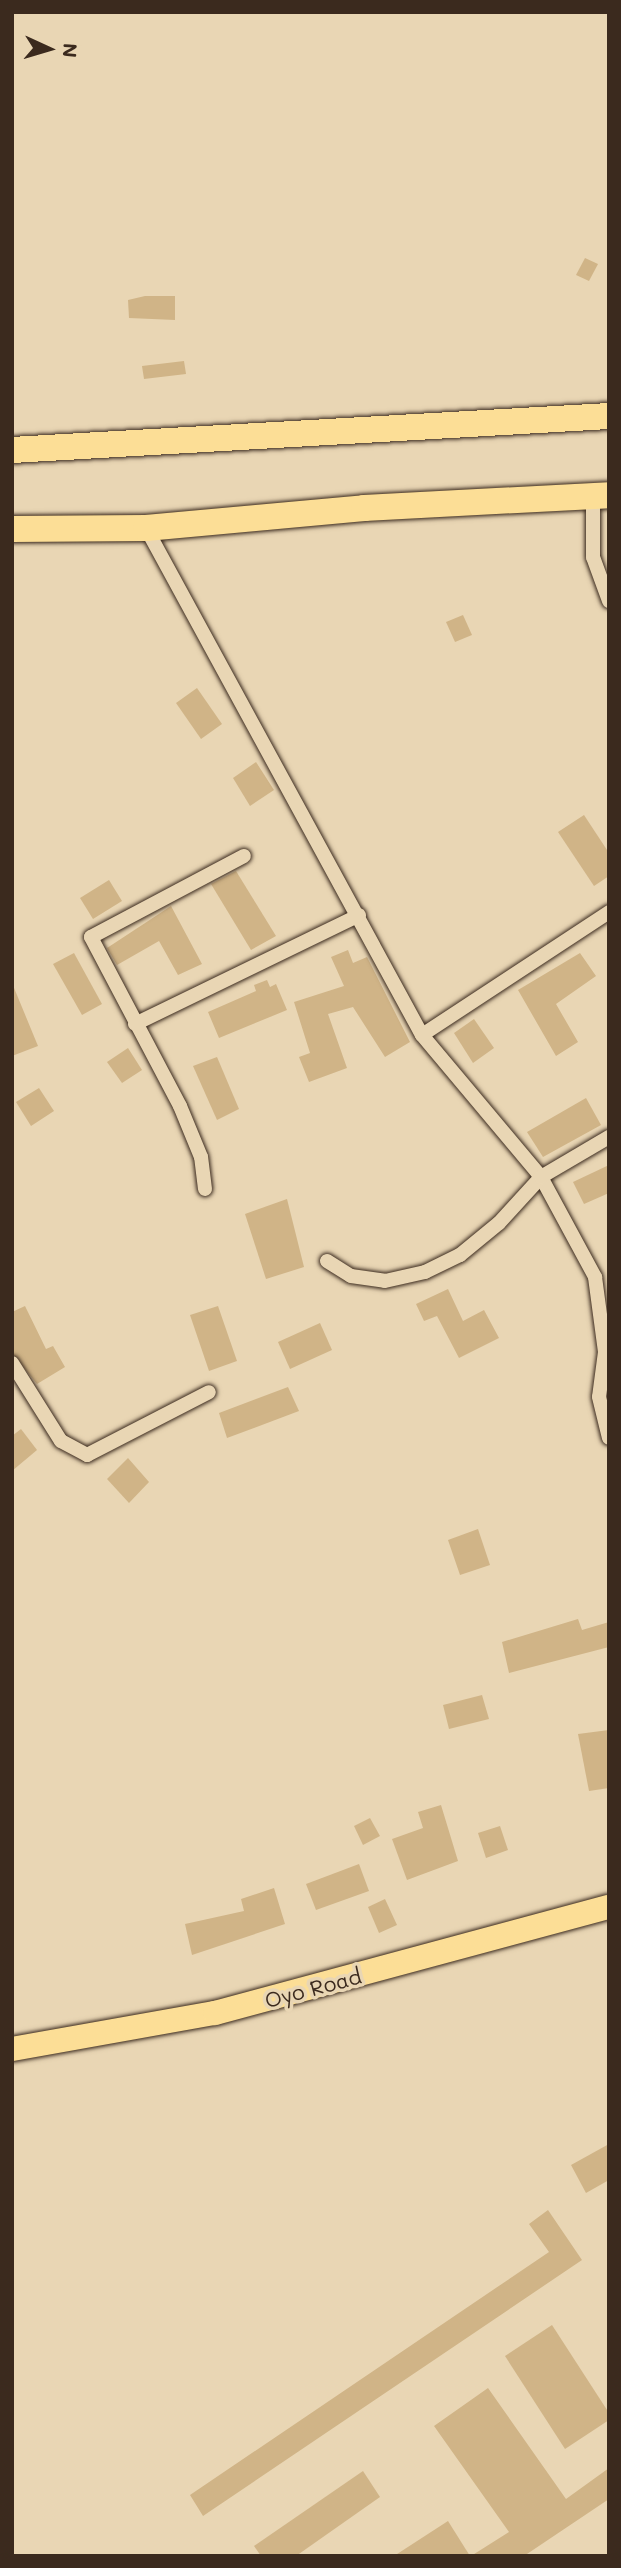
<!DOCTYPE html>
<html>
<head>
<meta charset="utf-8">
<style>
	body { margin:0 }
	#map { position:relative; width:621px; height:2568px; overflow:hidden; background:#e9d6b4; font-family:Mali,sans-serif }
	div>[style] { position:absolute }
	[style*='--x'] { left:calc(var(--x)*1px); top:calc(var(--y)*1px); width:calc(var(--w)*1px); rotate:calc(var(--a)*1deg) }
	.building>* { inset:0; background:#d0b487 }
	.roads { filter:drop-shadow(0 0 2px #3b2a1e) drop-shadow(0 0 2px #3b2a1e) }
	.minor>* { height:14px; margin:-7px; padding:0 7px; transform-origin:7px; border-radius:7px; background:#e9d6b4 }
	.trunk>* { height:24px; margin:-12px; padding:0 12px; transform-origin:12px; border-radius:12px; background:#fcde96 }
	.motorway>* { height:26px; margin:-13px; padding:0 13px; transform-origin:13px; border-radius:13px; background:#fcde96 }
	span { translate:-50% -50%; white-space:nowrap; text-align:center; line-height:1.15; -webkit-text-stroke:7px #e9d6b4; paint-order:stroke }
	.street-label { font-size:21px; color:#3b2a1e }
	.frame { position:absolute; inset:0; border:14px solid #3b2a1e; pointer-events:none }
	.north { position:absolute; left:14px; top:14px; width:70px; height:70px; -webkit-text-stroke:5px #e9d6b4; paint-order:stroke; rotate:94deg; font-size:19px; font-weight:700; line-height:28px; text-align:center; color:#3b2a1e }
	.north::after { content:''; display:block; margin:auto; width:24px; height:32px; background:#3b2a1e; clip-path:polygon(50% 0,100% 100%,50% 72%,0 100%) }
</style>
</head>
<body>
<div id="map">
	<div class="building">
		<i style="clip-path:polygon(585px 258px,598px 264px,589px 281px,576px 275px)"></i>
		<i style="clip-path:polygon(145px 296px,175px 296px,175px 320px,129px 318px,128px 300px)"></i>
		<i style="clip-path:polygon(184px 361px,186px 374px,144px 379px,142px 366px)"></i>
		<i style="clip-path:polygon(463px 615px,472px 635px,455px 642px,446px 622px)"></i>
		<i style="clip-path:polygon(197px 688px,222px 724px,201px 739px,176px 703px)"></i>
		<i style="clip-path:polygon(256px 762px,274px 790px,250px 806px,233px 778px)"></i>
		<i style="clip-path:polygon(584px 815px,609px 853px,609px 876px,594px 886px,558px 832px)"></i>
		<i style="clip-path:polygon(236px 871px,276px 936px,251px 950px,211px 884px)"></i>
		<i style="clip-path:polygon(109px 880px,122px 901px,93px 919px,80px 898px)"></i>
		<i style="clip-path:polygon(171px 906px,202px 964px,178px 975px,159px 941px,117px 965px,107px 948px)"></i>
		<i style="clip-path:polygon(348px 950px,353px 963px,367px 957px,410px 1042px,385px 1057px,353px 1007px,328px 1014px,347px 1068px,309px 1082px,299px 1057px,310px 1053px,294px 1002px,344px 986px,331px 957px)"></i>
		<i style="clip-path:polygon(74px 953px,102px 1004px,82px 1015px,53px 964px)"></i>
		<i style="clip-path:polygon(580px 953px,596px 976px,556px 1004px,578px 1042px,556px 1056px,518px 990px)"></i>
		<i style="clip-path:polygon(267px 980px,270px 987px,276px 984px,287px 1010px,219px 1038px,208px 1012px,256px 991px,254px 985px)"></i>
		<i style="clip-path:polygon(12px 983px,38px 1046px,12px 1056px)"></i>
		<i style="clip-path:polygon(474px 1019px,494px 1048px,473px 1063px,454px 1033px)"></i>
		<i style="clip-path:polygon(128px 1048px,142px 1070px,122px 1083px,107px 1062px)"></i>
		<i style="clip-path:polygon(217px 1057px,239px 1109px,217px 1120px,193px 1066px)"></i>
		<i style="clip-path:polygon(39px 1088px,54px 1111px,31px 1126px,16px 1102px)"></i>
		<i style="clip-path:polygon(586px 1098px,601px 1125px,543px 1157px,527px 1132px)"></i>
		<i style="clip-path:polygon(609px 1165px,609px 1193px,584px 1204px,573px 1182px)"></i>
		<i style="clip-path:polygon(287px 1199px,304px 1267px,266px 1279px,245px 1214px)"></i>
		<i style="clip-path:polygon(448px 1289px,463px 1321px,484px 1310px,499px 1338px,459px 1358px,437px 1316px,424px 1321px,416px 1304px)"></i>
		<i style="clip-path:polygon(25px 1306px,46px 1349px,53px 1346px,65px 1367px,37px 1384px,12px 1353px,12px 1312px)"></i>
		<i style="clip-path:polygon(218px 1306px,237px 1361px,209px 1371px,190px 1315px)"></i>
		<i style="clip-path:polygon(320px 1323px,332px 1350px,290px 1369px,278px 1342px)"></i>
		<i style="clip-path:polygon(288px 1387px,299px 1411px,227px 1438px,219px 1413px)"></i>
		<i style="clip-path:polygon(21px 1429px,37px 1450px,12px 1471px,12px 1436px)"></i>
		<i style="clip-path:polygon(128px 1458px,149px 1482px,129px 1503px,107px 1479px)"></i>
		<i style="clip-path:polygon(478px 1529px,490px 1565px,460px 1575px,448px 1540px)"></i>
		<i style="clip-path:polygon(578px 1619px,582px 1630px,609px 1622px,609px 1647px,509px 1673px,502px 1642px)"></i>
		<i style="clip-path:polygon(482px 1695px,489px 1719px,449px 1729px,443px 1705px)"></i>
		<i style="clip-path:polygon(609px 1730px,609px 1788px,589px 1791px,578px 1734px)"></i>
		<i style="clip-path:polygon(441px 1805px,458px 1861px,407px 1880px,392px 1839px,423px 1828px,418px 1812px)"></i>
		<i style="clip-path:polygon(370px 1818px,380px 1836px,363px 1845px,354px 1826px)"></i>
		<i style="clip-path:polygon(500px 1826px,508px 1850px,486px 1858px,478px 1833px)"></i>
		<i style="clip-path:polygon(359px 1864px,369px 1891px,316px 1910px,306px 1884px)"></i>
		<i style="clip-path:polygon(274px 1888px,285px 1924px,192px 1955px,185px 1924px,244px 1911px,241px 1899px)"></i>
		<i style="clip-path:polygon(385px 1899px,397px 1925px,379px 1933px,368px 1907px)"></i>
		<i style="clip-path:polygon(609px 2144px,609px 2180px,586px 2193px,571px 2165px)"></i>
		<i style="clip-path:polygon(548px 2210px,582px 2260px,203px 2516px,190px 2495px,549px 2252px,529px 2224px)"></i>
		<i style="clip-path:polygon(552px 2325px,609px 2413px,609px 2420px,565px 2449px,505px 2356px)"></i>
		<i style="clip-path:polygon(488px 2388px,566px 2499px,609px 2468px,609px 2499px,524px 2556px,471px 2556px,509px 2532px,434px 2426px)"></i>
		<i style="clip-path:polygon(363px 2471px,380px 2497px,296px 2556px,261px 2556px,254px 2546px)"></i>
		<i style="clip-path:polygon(448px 2521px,470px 2556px,394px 2556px)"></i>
	</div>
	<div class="roads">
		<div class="minor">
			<i style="--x:593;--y:496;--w:61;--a:90"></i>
			<i style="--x:593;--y:557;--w:47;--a:70"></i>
			<i style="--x:146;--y:528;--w:577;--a:61.44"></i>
			<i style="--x:422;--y:1035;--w:185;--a:50"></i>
			<i style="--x:541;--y:1177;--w:114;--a:61.6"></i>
			<i style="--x:595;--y:1277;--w:76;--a:82.4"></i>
			<i style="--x:605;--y:1352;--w:45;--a:97.6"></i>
			<i style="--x:599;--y:1397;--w:42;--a:76.3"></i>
			<i style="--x:135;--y:1024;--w:249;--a:-25.9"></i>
			<i style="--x:422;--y:1035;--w:224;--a:-33.3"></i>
			<i style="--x:205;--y:1189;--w:32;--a:-97"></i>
			<i style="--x:201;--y:1157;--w:55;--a:-112.4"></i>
			<i style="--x:180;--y:1106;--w:191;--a:-117.8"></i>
			<i style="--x:91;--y:937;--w:173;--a:-27.9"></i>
			<i style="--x:327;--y:1261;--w:28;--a:32"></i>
			<i style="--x:351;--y:1276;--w:34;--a:8"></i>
			<i style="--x:385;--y:1281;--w:41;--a:-12.7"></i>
			<i style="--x:425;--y:1272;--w:39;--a:-26"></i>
			<i style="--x:460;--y:1255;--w:50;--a:-39.4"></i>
			<i style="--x:499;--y:1223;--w:62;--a:-47.6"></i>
			<i style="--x:541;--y:1177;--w:79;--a:-30.5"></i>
			<i style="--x:12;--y:1363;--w:92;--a:57.9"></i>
			<i style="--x:61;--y:1441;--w:30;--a:28"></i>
			<i style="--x:87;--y:1455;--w:137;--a:-27.3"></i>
		</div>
		<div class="trunk">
			<i style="--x:12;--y:2049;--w:206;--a:-10.1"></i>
			<i style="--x:215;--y:2013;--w:408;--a:-15.1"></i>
		</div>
		<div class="motorway">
			<i style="--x:12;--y:450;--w:598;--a:-3.26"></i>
			<i style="--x:12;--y:529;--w:134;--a:-0.4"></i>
			<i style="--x:146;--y:528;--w:219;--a:-5.2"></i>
			<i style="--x:364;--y:508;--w:245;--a:-3"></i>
		</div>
	</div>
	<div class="street-label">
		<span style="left:313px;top:1988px;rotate:-15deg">Oyo Road</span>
	</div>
	<div class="frame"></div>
	<div class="north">N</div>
</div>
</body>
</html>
